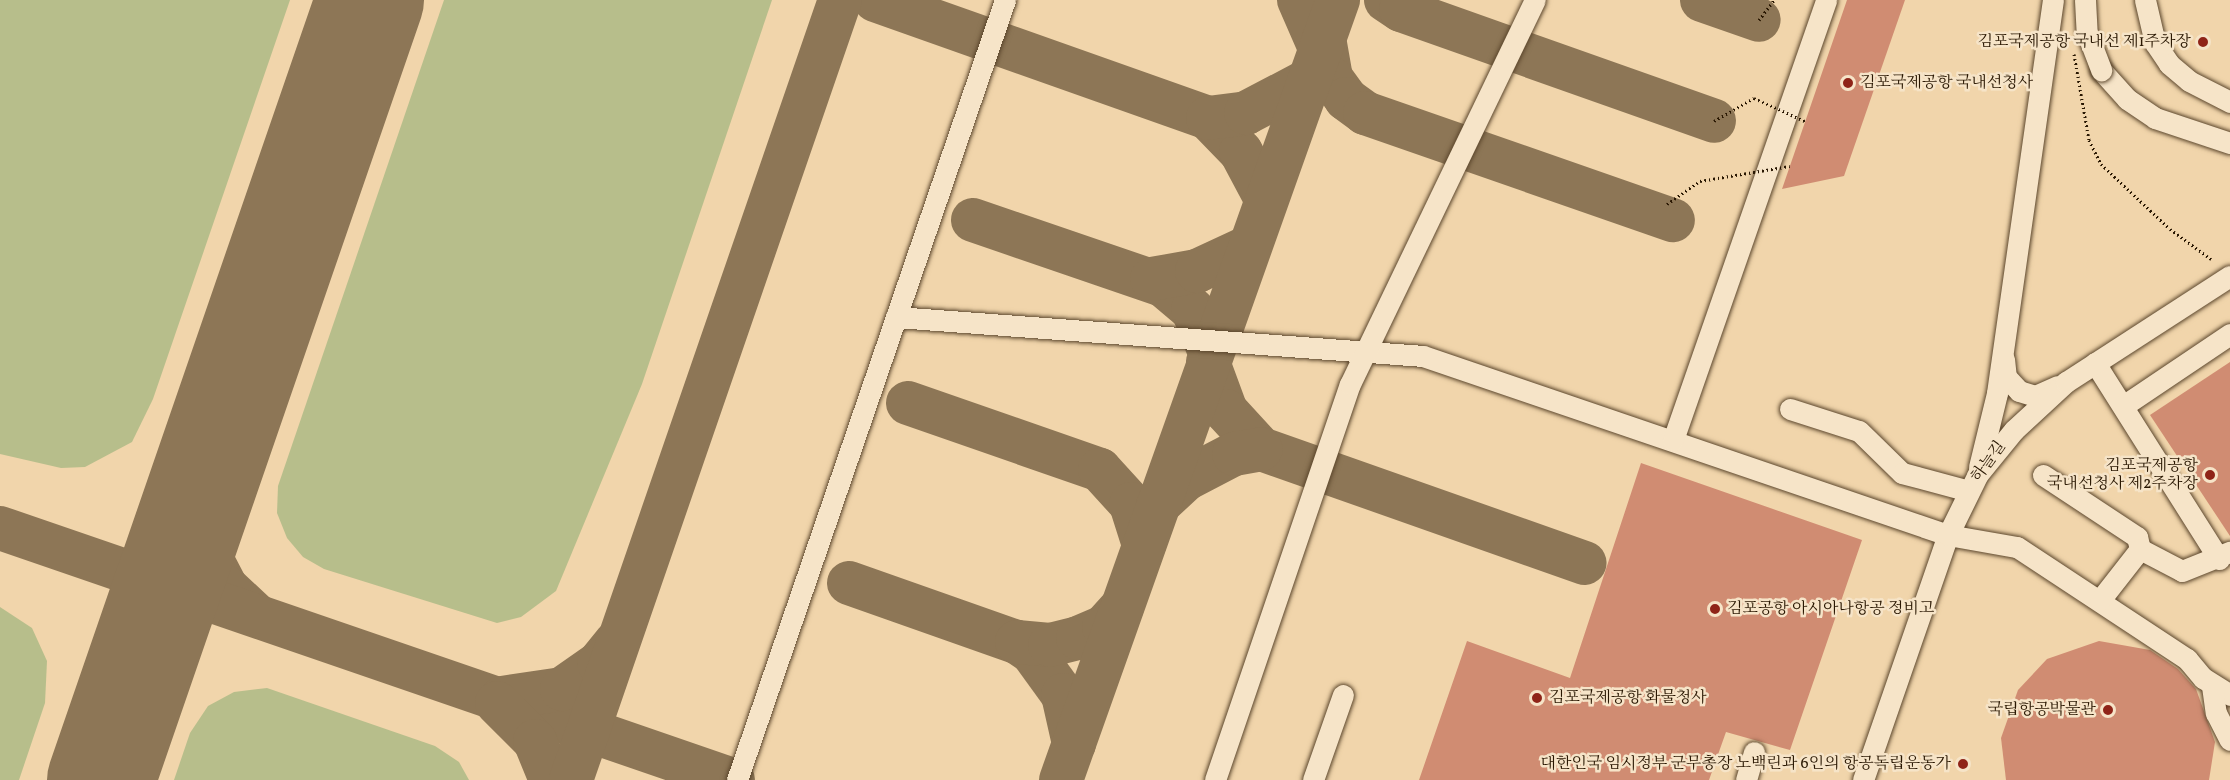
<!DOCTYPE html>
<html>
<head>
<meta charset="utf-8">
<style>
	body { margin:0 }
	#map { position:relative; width:2230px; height:780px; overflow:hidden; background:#f1d5ab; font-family:Vollkorn,"Noto Serif KR",serif }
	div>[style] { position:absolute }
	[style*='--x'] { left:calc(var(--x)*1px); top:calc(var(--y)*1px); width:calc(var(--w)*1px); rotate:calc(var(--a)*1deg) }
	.green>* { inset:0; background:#b7be8b }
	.taxiway>* { height:44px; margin:-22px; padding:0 22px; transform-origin:22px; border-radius:22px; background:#8d7656 }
	.runway>* { height:108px; margin:-54px; padding:0 54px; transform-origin:54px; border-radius:54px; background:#8d7656 }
	.building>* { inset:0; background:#d08c72 }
	.path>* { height:3px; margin-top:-1.5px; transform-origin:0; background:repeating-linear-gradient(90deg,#291702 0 1.5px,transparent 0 4.5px) }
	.roads { filter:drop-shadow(0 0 2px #5b462c) drop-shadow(0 0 2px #5b462c) }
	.minor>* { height:21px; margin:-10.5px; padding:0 10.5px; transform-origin:10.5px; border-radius:10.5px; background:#f6e4c8 }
	.path-bridge>* { height:3px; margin-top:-1.5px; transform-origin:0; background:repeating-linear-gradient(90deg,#291702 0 1.5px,transparent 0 4.5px) }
	.bridges { filter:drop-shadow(0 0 2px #5b462c) drop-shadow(0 0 2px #5b462c) }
	.minor-bridge>* { height:21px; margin:-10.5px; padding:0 10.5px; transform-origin:10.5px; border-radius:10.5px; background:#f6e4c8 }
	.dots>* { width:16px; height:16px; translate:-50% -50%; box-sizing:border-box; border:3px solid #f6e4c8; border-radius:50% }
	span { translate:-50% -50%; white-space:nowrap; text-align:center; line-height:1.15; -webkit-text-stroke:5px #f6e4c8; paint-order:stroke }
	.poi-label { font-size:16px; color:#291702 }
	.right { translate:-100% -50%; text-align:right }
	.left { translate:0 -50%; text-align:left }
	.street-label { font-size:16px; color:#291702 }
</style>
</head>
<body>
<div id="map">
	<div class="green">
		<i style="clip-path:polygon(0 0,290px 0,153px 399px,132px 442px,85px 467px,61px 468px,0 454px)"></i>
		<i style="clip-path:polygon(444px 0,772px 0,642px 384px,556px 591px,521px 617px,497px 623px,324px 569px,303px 557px,287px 538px,277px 513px,278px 486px)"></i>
		<i style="clip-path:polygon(0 607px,32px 628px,47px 661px,45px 703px,19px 780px,0 780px)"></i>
		<i style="clip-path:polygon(267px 688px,435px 746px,459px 762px,469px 780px,174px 780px,190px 733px,208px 706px,234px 692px)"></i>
	</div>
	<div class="taxiway">
		<i style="--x:875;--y:0;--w:353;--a:19.5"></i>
		<i style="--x:1208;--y:118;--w:47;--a:45.9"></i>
		<i style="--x:1241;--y:152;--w:53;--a:62"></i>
		<i style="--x:1299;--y:0;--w:52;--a:66.4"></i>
		<i style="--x:1386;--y:0;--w:18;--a:34"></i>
		<i style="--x:1401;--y:10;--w:332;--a:19.5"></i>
		<i style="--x:1702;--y:0;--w:60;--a:19.3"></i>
		<i style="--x:1324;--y:38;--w:41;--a:80.1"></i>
		<i style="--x:1331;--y:78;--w:26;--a:54"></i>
		<i style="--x:1346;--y:99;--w:24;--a:36"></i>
		<i style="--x:1365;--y:113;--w:326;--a:19.2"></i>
		<i style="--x:1208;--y:118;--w:38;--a:-7"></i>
		<i style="--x:1246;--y:113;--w:71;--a:-27.6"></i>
		<i style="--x:973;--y:220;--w:201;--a:18.9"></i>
		<i style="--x:1163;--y:285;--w:39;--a:40"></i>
		<i style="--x:1193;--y:310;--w:48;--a:68.2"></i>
		<i style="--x:1152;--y:279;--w:46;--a:-10.1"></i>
		<i style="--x:1197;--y:271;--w:57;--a:-24.8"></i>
		<i style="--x:1208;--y:362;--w:52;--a:69.8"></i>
		<i style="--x:1226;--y:411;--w:52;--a:47.4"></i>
		<i style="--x:1261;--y:449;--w:343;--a:19.4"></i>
		<i style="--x:908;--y:403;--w:203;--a:19.2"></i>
		<i style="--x:1100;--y:470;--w:46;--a:47.6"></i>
		<i style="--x:1131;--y:504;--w:43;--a:72.4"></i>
		<i style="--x:208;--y:471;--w:37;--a:103"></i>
		<i style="--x:200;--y:507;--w:34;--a:87"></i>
		<i style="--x:202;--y:541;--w:52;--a:62.4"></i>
		<i style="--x:226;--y:587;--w:40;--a:43"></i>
		<i style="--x:1158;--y:505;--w:38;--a:-43"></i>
		<i style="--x:1186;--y:479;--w:54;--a:-27.5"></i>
		<i style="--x:1234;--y:454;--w:27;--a:-10"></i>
		<i style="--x:0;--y:528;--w:775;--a:18.97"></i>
		<i style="--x:849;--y:583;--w:178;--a:19.4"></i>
		<i style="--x:1017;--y:642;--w:18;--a:34"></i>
		<i style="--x:1032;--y:652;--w:53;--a:54.2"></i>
		<i style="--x:1063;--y:695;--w:50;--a:77.3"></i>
		<i style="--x:1017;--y:642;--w:33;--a:5"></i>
		<i style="--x:1050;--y:645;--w:29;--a:-14"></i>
		<i style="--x:1078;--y:638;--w:28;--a:-23"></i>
		<i style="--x:1104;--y:627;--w:27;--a:-48"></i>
		<i style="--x:502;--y:698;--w:61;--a:-8.5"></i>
		<i style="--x:562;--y:689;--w:45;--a:-35.1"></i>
		<i style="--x:599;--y:663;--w:27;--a:-51"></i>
		<i style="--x:497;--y:703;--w:54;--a:45"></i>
		<i style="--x:535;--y:741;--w:42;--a:67.7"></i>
		<i style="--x:571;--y:780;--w:825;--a:-70.97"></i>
		<i style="--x:1061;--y:780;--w:828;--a:-70.45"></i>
	</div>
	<div class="runway">
		<i style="--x:101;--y:780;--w:825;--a:-70.97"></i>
	</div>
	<div class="building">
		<i style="clip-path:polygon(1847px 0,1905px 0,1844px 176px,1782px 189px)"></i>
		<i style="clip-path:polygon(2230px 362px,2230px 536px,2150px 415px)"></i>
		<i style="clip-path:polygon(1641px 463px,1862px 540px,1790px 750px,1726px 732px,1709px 780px,1419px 780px,1467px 641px,1570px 678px)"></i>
		<i style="clip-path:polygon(2099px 641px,2150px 650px,2178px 669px,2196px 689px,2215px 742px,2209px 780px,2006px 780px,2001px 738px,2018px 690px,2047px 659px)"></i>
	</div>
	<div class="path">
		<i style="--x:1759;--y:20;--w:25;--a:-53"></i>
		<i style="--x:2074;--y:54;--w:87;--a:80.1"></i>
		<i style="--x:2089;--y:140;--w:27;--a:63"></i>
		<i style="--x:2101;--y:164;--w:95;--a:43.3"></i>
		<i style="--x:2170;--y:229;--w:51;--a:36.2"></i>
	</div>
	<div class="roads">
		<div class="minor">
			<i style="--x:2145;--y:0;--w:44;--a:76.9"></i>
			<i style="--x:2155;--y:43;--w:25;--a:56"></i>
			<i style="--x:2169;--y:64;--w:26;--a:40"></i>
			<i style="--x:2189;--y:81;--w:46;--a:27.1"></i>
			<i style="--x:2101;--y:70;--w:39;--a:48"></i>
			<i style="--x:2127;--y:99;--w:34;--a:34"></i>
			<i style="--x:2155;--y:118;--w:79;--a:18.4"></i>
			<i style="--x:896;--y:317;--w:528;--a:4.23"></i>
			<i style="--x:1423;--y:356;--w:555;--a:18.83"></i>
			<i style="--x:1948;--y:535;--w:70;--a:9.9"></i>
			<i style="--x:2017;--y:547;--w:204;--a:33.4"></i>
			<i style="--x:2187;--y:659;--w:25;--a:50"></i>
			<i style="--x:2203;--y:678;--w:32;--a:32"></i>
			<i style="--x:2004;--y:359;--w:18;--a:84"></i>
			<i style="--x:2006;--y:377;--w:19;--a:47"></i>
			<i style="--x:2019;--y:391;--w:17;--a:17"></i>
			<i style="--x:2035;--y:396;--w:24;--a:-24"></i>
			<i style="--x:2095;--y:363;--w:232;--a:57.7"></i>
			<i style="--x:2123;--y:406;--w:129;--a:-33.9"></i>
			<i style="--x:1790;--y:409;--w:72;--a:17.7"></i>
			<i style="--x:1859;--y:431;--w:60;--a:44.3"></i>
			<i style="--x:1902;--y:473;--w:69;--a:15"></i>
			<i style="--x:1673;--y:440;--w:466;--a:-70.8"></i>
			<i style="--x:1979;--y:467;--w:76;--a:-76.3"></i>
			<i style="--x:1997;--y:393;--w:397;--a:-81.9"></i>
			<i style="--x:2043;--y:475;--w:113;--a:33.4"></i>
			<i style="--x:2137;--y:537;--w:12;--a:76"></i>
			<i style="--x:2140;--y:549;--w:65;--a:128.1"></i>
			<i style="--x:2140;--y:549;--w:47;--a:27.6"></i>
			<i style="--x:2182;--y:571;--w:51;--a:-22"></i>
			<i style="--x:2212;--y:686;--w:27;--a:82"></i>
			<i style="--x:2216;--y:713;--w:30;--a:63"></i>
			<i style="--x:737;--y:780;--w:825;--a:-71.04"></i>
			<i style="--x:1215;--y:780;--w:418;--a:-71.2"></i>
			<i style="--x:1350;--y:384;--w:426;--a:-64.3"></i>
			<i style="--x:1313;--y:780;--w:90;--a:-70.6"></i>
			<i style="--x:1746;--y:780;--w:29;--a:-74"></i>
			<i style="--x:1863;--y:780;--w:259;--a:-70.9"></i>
			<i style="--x:1948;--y:535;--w:68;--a:-63.8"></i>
			<i style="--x:1978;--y:474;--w:57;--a:-50.7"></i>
			<i style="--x:2014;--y:430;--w:71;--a:-42.7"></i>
			<i style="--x:2066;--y:382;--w:195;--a:-32.9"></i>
		</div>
	</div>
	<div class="path-bridge">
		<i style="--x:1714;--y:121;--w:46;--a:-29.9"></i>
		<i style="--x:1754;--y:98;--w:56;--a:24.3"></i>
		<i style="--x:1667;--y:204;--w:40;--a:-34.9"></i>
		<i style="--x:1700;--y:181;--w:91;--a:-9.5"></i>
	</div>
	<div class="bridges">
		<div class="minor-bridge">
			<i style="--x:2085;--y:0;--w:33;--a:87"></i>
			<i style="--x:2087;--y:33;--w:40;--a:69"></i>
		</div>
	</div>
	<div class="dots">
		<i style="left:2203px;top:42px;background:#8f2418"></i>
		<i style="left:1848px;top:83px;background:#8f2418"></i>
		<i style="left:2210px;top:475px;background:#8f2418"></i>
		<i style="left:1715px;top:609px;background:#8f2418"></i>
		<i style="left:1537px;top:698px;background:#8f2418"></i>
		<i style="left:2108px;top:710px;background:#8f2418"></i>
		<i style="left:1963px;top:764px;background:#8f2418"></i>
	</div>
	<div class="poi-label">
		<span class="right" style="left:2191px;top:42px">김포국제공항 국내선 제1주차장</span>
		<span class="left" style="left:1860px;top:83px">김포국제공항 국내선청사</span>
		<span class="right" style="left:2198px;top:475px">김포국제공항<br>국내선청사 제2주차장</span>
		<span class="left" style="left:1727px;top:609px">김포공항 아시아나항공 정비고</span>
		<span class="left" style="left:1549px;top:698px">김포국제공항 화물청사</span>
		<span class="right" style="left:2096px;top:710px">국립항공박물관</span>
		<span class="right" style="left:1951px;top:764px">대한인국 임시정부 군무총장 노백린과 6인의 항공독립운동가</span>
	</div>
	<div class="street-label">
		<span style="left:1989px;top:462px;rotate:-54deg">하늘길</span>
	</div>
</div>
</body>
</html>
